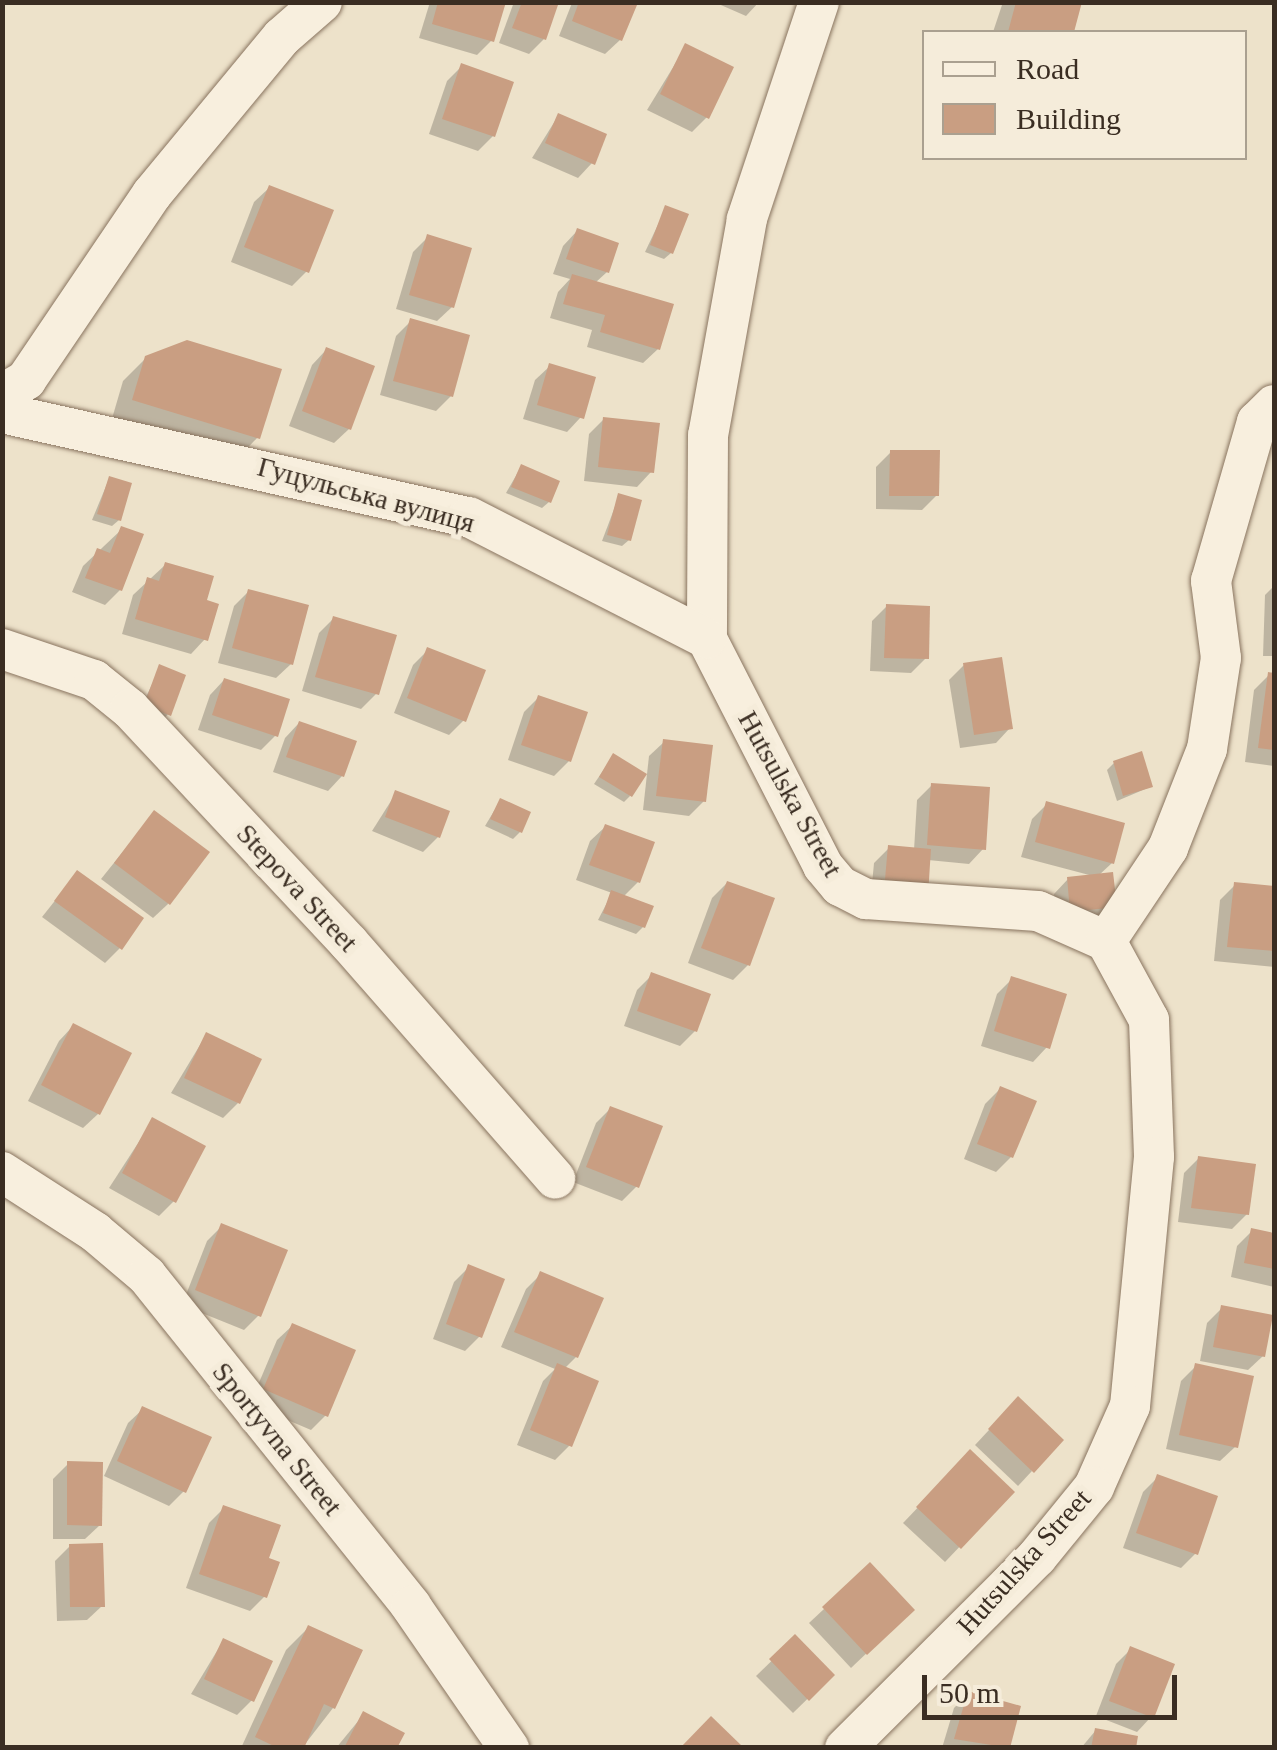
<!DOCTYPE html>
<html>
<head>
<meta charset="utf-8">
<style>
	body { margin:0 }
	#map { position:relative; width:1277px; height:1750px; overflow:hidden; background:#ede2ca; font-family:"Times New Roman",serif }
	div>[style] { position:absolute }
	[style*='--x'] { left:calc(var(--x)*1px); top:calc(var(--y)*1px); width:calc(var(--w)*1px); rotate:calc(var(--a)*1deg) }
	.shadow>* { inset:0; background:#0003 }
	.building>* { inset:0; background:#c99e82 }
	.roads { filter:drop-shadow(0 0 2px #89745f) drop-shadow(0 0 2px #89745f) }
	.street>* { height:40px; margin:-20px; padding:0 20px; transform-origin:20px; border-radius:20px; background:#f8efde }
	span { translate:-50% -50%; white-space:nowrap; text-align:center; line-height:1.15; -webkit-text-stroke:10px #f5ecda; paint-order:stroke }
	.street-label { font-size:28px; color:#3a2d22 }
	.frame { position:absolute; inset:0; border:5px solid #3a2d22; pointer-events:none }
	.legend { position:absolute; left:922px; top:30px; width:325px; height:130px; box-sizing:border-box; background:#f5ecda; border:2px solid #aaa090; margin:0; padding:12px 18px; list-style:none; font-size:30px; color:#3a2d22 }
	.legend li { display:flex; align-items:center; gap:20px; height:50px }
	.legend b { width:50px; border:2px solid #aaa090 }
	.scale { position:absolute; left:922px; top:1675px; width:255px; height:45px; box-sizing:border-box; border:5px solid #3a2d22; border-top:0; padding-left:12px; font-size:30px; line-height:35px; white-space:nowrap; color:#3a2d22; -webkit-text-stroke:8px #f5ecda; paint-order:stroke }
</style>
</head>
<body>
<div id="map">
	<div class="shadow">
		<i style="clip-path:polygon(430px 2px,503px 2px,492px 40px,477px 55px,419px 38px)"></i>
		<i style="clip-path:polygon(514px 2px,557px 2px,544px 39px,529px 54px,499px 43px)"></i>
		<i style="clip-path:polygon(624px 2px,620px 40px,605px 54px,559px 36px,572px 3px)"></i>
		<i style="clip-path:polygon(714px 2px,759px 2px,746px 16px)"></i>
		<i style="clip-path:polygon(1003px 2px,1079px 2px,1071px 32px,993px 32px)"></i>
		<i style="clip-path:polygon(686px 46px,707px 117px,692px 132px,647px 110px)"></i>
		<i style="clip-path:polygon(462px 66px,493px 136px,478px 151px,429px 134px,447px 81px)"></i>
		<i style="clip-path:polygon(558px 116px,592px 163px,578px 178px,532px 158px)"></i>
		<i style="clip-path:polygon(269px 188px,307px 271px,292px 286px,231px 262px,254px 202px)"></i>
		<i style="clip-path:polygon(666px 208px,671px 253px,664px 259px,645px 252px)"></i>
		<i style="clip-path:polygon(577px 231px,607px 272px,595px 283px,658px 349px,643px 363px,587px 347px,592px 330px,550px 318px,558px 292px,570px 279px,553px 274px,563px 246px)"></i>
		<i style="clip-path:polygon(428px 237px,452px 307px,437px 321px,396px 309px,413px 252px)"></i>
		<i style="clip-path:polygon(411px 321px,451px 396px,436px 411px,380px 395px,396px 336px)"></i>
		<i style="clip-path:polygon(326px 350px,349px 429px,334px 443px,289px 426px,312px 365px)"></i>
		<i style="clip-path:polygon(146px 358px,258px 437px,236px 460px,111px 422px,123px 381px)"></i>
		<i style="clip-path:polygon(550px 366px,581px 417px,567px 432px,523px 419px,535px 380px)"></i>
		<i style="clip-path:polygon(604px 419px,651px 472px,637px 487px,584px 481px,589px 434px)"></i>
		<i style="clip-path:polygon(891px 452px,937px 495px,922px 510px,876px 509px,876px 467px)"></i>
		<i style="clip-path:polygon(521px 467px,549px 502px,542px 508px,506px 493px)"></i>
		<i style="clip-path:polygon(109px 479px,119px 520px,112px 526px,92px 520px)"></i>
		<i style="clip-path:polygon(619px 496px,629px 540px,622px 546px,602px 541px)"></i>
		<i style="clip-path:polygon(122px 529px,120px 590px,105px 605px,72px 592px,83px 566px)"></i>
		<i style="clip-path:polygon(165px 565px,205px 639px,191px 654px,122px 634px,133px 595px)"></i>
		<i style="clip-path:polygon(1274px 586px,1274px 656px,1263px 656px,1265px 595px)"></i>
		<i style="clip-path:polygon(249px 591px,291px 664px,276px 678px,218px 663px,234px 606px)"></i>
		<i style="clip-path:polygon(887px 606px,926px 658px,911px 673px,870px 671px,872px 621px)"></i>
		<i style="clip-path:polygon(334px 618px,376px 694px,361px 709px,302px 691px,319px 633px)"></i>
		<i style="clip-path:polygon(428px 650px,464px 720px,449px 735px,394px 713px,413px 665px)"></i>
		<i style="clip-path:polygon(964px 665px,1010px 728px,996px 743px,960px 748px,949px 680px)"></i>
		<i style="clip-path:polygon(160px 667px,168px 714px,162px 721px,139px 712px)"></i>
		<i style="clip-path:polygon(1269px 675px,1274px 676px,1274px 766px,1245px 762px,1254px 690px)"></i>
		<i style="clip-path:polygon(224px 680px,276px 735px,261px 750px,198px 730px,210px 695px)"></i>
		<i style="clip-path:polygon(538px 698px,569px 761px,554px 776px,508px 760px,524px 712px)"></i>
		<i style="clip-path:polygon(299px 723px,342px 776px,328px 791px,273px 772px,285px 738px)"></i>
		<i style="clip-path:polygon(664px 742px,704px 801px,689px 816px,643px 810px,649px 756px)"></i>
		<i style="clip-path:polygon(613px 756px,630px 796px,624px 802px,594px 784px)"></i>
		<i style="clip-path:polygon(1114px 763px,1150px 787px,1117px 801px,1107px 770px)"></i>
		<i style="clip-path:polygon(932px 785px,983px 849px,969px 864px,928px 860px,870px 905px,874px 863px,889px 848px,914px 850px,917px 800px)"></i>
		<i style="clip-path:polygon(396px 793px,438px 837px,423px 852px,372px 831px)"></i>
		<i style="clip-path:polygon(500px 801px,520px 832px,513px 839px,485px 826px)"></i>
		<i style="clip-path:polygon(1047px 804px,1112px 863px,1098px 876px,1114px 906px,1099px 921px,1056px 926px,1054px 894px,1068px 879px,1093px 876px,1021px 857px,1032px 819px)"></i>
		<i style="clip-path:polygon(154px 813px,168px 904px,153px 918px,101px 879px)"></i>
		<i style="clip-path:polygon(605px 827px,638px 882px,623px 897px,643px 927px,636px 934px,598px 920px,612px 893px,576px 880px,590px 841px)"></i>
		<i style="clip-path:polygon(77px 873px,120px 948px,105px 963px,42px 917px)"></i>
		<i style="clip-path:polygon(727px 883px,748px 965px,733px 980px,688px 963px,712px 898px)"></i>
		<i style="clip-path:polygon(1235px 885px,1274px 889px,1274px 967px,1214px 961px,1220px 900px)"></i>
		<i style="clip-path:polygon(652px 975px,695px 1031px,680px 1046px,624px 1026px,637px 990px)"></i>
		<i style="clip-path:polygon(1012px 979px,1047px 1047px,1033px 1062px,981px 1046px,997px 994px)"></i>
		<i style="clip-path:polygon(73px 1026px,98px 1114px,83px 1128px,28px 1101px,59px 1041px)"></i>
		<i style="clip-path:polygon(206px 1035px,238px 1103px,223px 1118px,171px 1093px)"></i>
		<i style="clip-path:polygon(1000px 1089px,1011px 1157px,996px 1172px,964px 1159px,985px 1104px)"></i>
		<i style="clip-path:polygon(610px 1109px,637px 1186px,622px 1201px,573px 1182px,596px 1123px)"></i>
		<i style="clip-path:polygon(153px 1120px,174px 1201px,159px 1216px,109px 1188px)"></i>
		<i style="clip-path:polygon(1199px 1158px,1247px 1214px,1232px 1229px,1178px 1222px,1184px 1173px)"></i>
		<i style="clip-path:polygon(222px 1226px,259px 1315px,244px 1330px,182px 1305px,207px 1241px)"></i>
		<i style="clip-path:polygon(1252px 1231px,1274px 1235px,1274px 1287px,1231px 1277px,1237px 1246px)"></i>
		<i style="clip-path:polygon(469px 1267px,480px 1336px,465px 1351px,433px 1339px,454px 1282px)"></i>
		<i style="clip-path:polygon(541px 1274px,576px 1357px,564px 1369px,569px 1446px,555px 1460px,517px 1445px,543px 1381px,555px 1369px,501px 1347px,526px 1289px)"></i>
		<i style="clip-path:polygon(1222px 1308px,1263px 1356px,1248px 1370px,1200px 1361px,1207px 1323px)"></i>
		<i style="clip-path:polygon(292px 1326px,326px 1415px,311px 1430px,250px 1404px,277px 1340px)"></i>
		<i style="clip-path:polygon(1196px 1366px,1235px 1447px,1220px 1461px,1166px 1449px,1181px 1381px)"></i>
		<i style="clip-path:polygon(143px 1409px,184px 1491px,169px 1506px,104px 1476px,128px 1423px)"></i>
		<i style="clip-path:polygon(1003px 1415px,1032px 1471px,1018px 1486px,975px 1445px)"></i>
		<i style="clip-path:polygon(970px 1453px,1012px 1492px,945px 1562px,903px 1523px)"></i>
		<i style="clip-path:polygon(68px 1464px,100px 1525px,85px 1539px,53px 1539px,53px 1479px)"></i>
		<i style="clip-path:polygon(1158px 1477px,1196px 1553px,1181px 1568px,1123px 1548px,1143px 1492px)"></i>
		<i style="clip-path:polygon(224px 1508px,266px 1560px,265px 1596px,250px 1611px,186px 1588px,209px 1523px)"></i>
		<i style="clip-path:polygon(70px 1546px,102px 1606px,87px 1620px,57px 1621px,55px 1561px)"></i>
		<i style="clip-path:polygon(870px 1566px,912px 1610px,851px 1668px,809px 1623px)"></i>
		<i style="clip-path:polygon(308px 1628px,333px 1708px,302px 1748px,241px 1748px,286px 1650px)"></i>
		<i style="clip-path:polygon(795px 1638px,832px 1675px,793px 1713px,756px 1676px)"></i>
		<i style="clip-path:polygon(223px 1641px,252px 1700px,237px 1715px,191px 1694px)"></i>
		<i style="clip-path:polygon(1131px 1649px,1151px 1717px,1137px 1732px,1096px 1716px,1116px 1664px)"></i>
		<i style="clip-path:polygon(968px 1694px,1007px 1748px,942px 1748px,954px 1708px)"></i>
		<i style="clip-path:polygon(364px 1714px,395px 1748px,336px 1748px)"></i>
		<i style="clip-path:polygon(1096px 1730px,1134px 1748px,1081px 1748px)"></i>
	</div>
	<div class="building">
		<i style="clip-path:polygon(438px 2px,506px 2px,494px 42px,432px 24px)"></i>
		<i style="clip-path:polygon(522px 2px,559px 2px,546px 40px,512px 28px)"></i>
		<i style="clip-path:polygon(579px 2px,630px 2px,637px 5px,622px 41px,572px 21px)"></i>
		<i style="clip-path:polygon(1016px 2px,1082px 2px,1074px 32px,1008px 32px)"></i>
		<i style="clip-path:polygon(685px 43px,734px 67px,709px 119px,660px 94px)"></i>
		<i style="clip-path:polygon(461px 63px,514px 82px,495px 137px,442px 119px)"></i>
		<i style="clip-path:polygon(558px 113px,607px 134px,595px 165px,545px 143px)"></i>
		<i style="clip-path:polygon(269px 185px,334px 210px,309px 273px,244px 247px)"></i>
		<i style="clip-path:polygon(665px 205px,689px 214px,673px 254px,650px 245px)"></i>
		<i style="clip-path:polygon(577px 228px,619px 243px,609px 273px,566px 259px)"></i>
		<i style="clip-path:polygon(427px 234px,472px 248px,454px 308px,409px 295px)"></i>
		<i style="clip-path:polygon(572px 274px,674px 304px,660px 350px,600px 332px,605px 315px,563px 304px)"></i>
		<i style="clip-path:polygon(410px 318px,470px 335px,453px 397px,393px 381px)"></i>
		<i style="clip-path:polygon(187px 340px,282px 369px,260px 439px,132px 400px,145px 356px)"></i>
		<i style="clip-path:polygon(326px 347px,375px 366px,351px 430px,302px 411px)"></i>
		<i style="clip-path:polygon(549px 363px,596px 377px,584px 419px,537px 405px)"></i>
		<i style="clip-path:polygon(603px 417px,660px 423px,654px 473px,598px 467px)"></i>
		<i style="clip-path:polygon(890px 450px,940px 450px,939px 496px,889px 496px)"></i>
		<i style="clip-path:polygon(521px 464px,560px 481px,551px 503px,511px 487px)"></i>
		<i style="clip-path:polygon(109px 476px,132px 483px,121px 521px,97px 514px)"></i>
		<i style="clip-path:polygon(618px 493px,642px 500px,631px 541px,607px 535px)"></i>
		<i style="clip-path:polygon(121px 526px,144px 534px,122px 591px,85px 578px,97px 548px,110px 553px)"></i>
		<i style="clip-path:polygon(165px 562px,214px 576px,207px 600px,219px 604px,208px 641px,135px 619px,147px 577px,159px 581px)"></i>
		<i style="clip-path:polygon(248px 589px,309px 605px,293px 665px,232px 648px)"></i>
		<i style="clip-path:polygon(886px 604px,930px 606px,929px 659px,884px 658px)"></i>
		<i style="clip-path:polygon(333px 616px,397px 635px,379px 695px,315px 677px)"></i>
		<i style="clip-path:polygon(427px 647px,486px 670px,466px 722px,407px 698px)"></i>
		<i style="clip-path:polygon(1002px 657px,1013px 729px,974px 735px,963px 663px)"></i>
		<i style="clip-path:polygon(159px 664px,186px 675px,171px 716px,144px 705px)"></i>
		<i style="clip-path:polygon(1268px 672px,1274px 673px,1274px 750px,1258px 748px)"></i>
		<i style="clip-path:polygon(224px 678px,290px 699px,278px 737px,212px 715px)"></i>
		<i style="clip-path:polygon(538px 695px,588px 712px,571px 762px,521px 745px)"></i>
		<i style="clip-path:polygon(299px 721px,357px 741px,344px 777px,286px 757px)"></i>
		<i style="clip-path:polygon(663px 739px,713px 745px,706px 802px,656px 796px)"></i>
		<i style="clip-path:polygon(1142px 751px,1153px 787px,1123px 796px,1113px 761px)"></i>
		<i style="clip-path:polygon(613px 753px,647px 774px,632px 797px,599px 777px)"></i>
		<i style="clip-path:polygon(931px 783px,990px 787px,986px 850px,927px 845px)"></i>
		<i style="clip-path:polygon(395px 790px,450px 811px,440px 838px,385px 817px)"></i>
		<i style="clip-path:polygon(500px 798px,531px 812px,522px 833px,490px 819px)"></i>
		<i style="clip-path:polygon(1046px 801px,1125px 823px,1114px 864px,1035px 842px)"></i>
		<i style="clip-path:polygon(154px 810px,210px 852px,170px 905px,114px 863px)"></i>
		<i style="clip-path:polygon(605px 824px,655px 842px,640px 883px,589px 865px)"></i>
		<i style="clip-path:polygon(888px 845px,931px 849px,928px 895px,884px 891px)"></i>
		<i style="clip-path:polygon(77px 870px,144px 918px,122px 950px,54px 901px)"></i>
		<i style="clip-path:polygon(1113px 872px,1117px 907px,1070px 912px,1067px 877px)"></i>
		<i style="clip-path:polygon(727px 881px,775px 898px,750px 966px,701px 948px)"></i>
		<i style="clip-path:polygon(1234px 882px,1274px 886px,1274px 951px,1227px 947px)"></i>
		<i style="clip-path:polygon(611px 890px,654px 906px,645px 928px,603px 913px)"></i>
		<i style="clip-path:polygon(651px 972px,711px 994px,697px 1032px,637px 1011px)"></i>
		<i style="clip-path:polygon(1011px 976px,1067px 994px,1050px 1049px,994px 1031px)"></i>
		<i style="clip-path:polygon(73px 1023px,132px 1053px,100px 1115px,41px 1085px)"></i>
		<i style="clip-path:polygon(206px 1032px,262px 1059px,240px 1104px,184px 1078px)"></i>
		<i style="clip-path:polygon(1000px 1086px,1037px 1101px,1013px 1158px,977px 1144px)"></i>
		<i style="clip-path:polygon(610px 1106px,663px 1126px,639px 1188px,586px 1167px)"></i>
		<i style="clip-path:polygon(152px 1117px,206px 1146px,176px 1203px,122px 1173px)"></i>
		<i style="clip-path:polygon(1198px 1156px,1256px 1164px,1249px 1215px,1191px 1208px)"></i>
		<i style="clip-path:polygon(221px 1223px,288px 1250px,261px 1317px,195px 1290px)"></i>
		<i style="clip-path:polygon(1251px 1228px,1274px 1233px,1274px 1269px,1244px 1263px)"></i>
		<i style="clip-path:polygon(468px 1264px,505px 1279px,482px 1338px,446px 1324px)"></i>
		<i style="clip-path:polygon(540px 1271px,604px 1298px,578px 1358px,514px 1332px)"></i>
		<i style="clip-path:polygon(1221px 1305px,1273px 1315px,1265px 1357px,1213px 1347px)"></i>
		<i style="clip-path:polygon(292px 1323px,356px 1350px,328px 1417px,263px 1389px)"></i>
		<i style="clip-path:polygon(557px 1363px,599px 1381px,572px 1447px,530px 1430px)"></i>
		<i style="clip-path:polygon(1195px 1363px,1254px 1376px,1238px 1448px,1179px 1435px)"></i>
		<i style="clip-path:polygon(1018px 1396px,1064px 1440px,1034px 1473px,988px 1429px)"></i>
		<i style="clip-path:polygon(142px 1406px,212px 1437px,186px 1493px,117px 1461px)"></i>
		<i style="clip-path:polygon(970px 1449px,1015px 1492px,961px 1549px,916px 1507px)"></i>
		<i style="clip-path:polygon(67px 1461px,103px 1462px,102px 1526px,67px 1525px)"></i>
		<i style="clip-path:polygon(1157px 1474px,1218px 1496px,1198px 1555px,1136px 1533px)"></i>
		<i style="clip-path:polygon(223px 1505px,281px 1525px,269px 1558px,280px 1562px,267px 1598px,199px 1574px)"></i>
		<i style="clip-path:polygon(103px 1543px,105px 1607px,70px 1607px,69px 1544px)"></i>
		<i style="clip-path:polygon(870px 1562px,915px 1610px,867px 1655px,822px 1607px)"></i>
		<i style="clip-path:polygon(308px 1625px,363px 1650px,335px 1709px,324px 1704px,304px 1748px,278px 1748px,255px 1737px)"></i>
		<i style="clip-path:polygon(795px 1634px,835px 1675px,809px 1701px,769px 1659px)"></i>
		<i style="clip-path:polygon(223px 1638px,273px 1661px,254px 1702px,204px 1679px)"></i>
		<i style="clip-path:polygon(1130px 1646px,1175px 1664px,1154px 1718px,1109px 1701px)"></i>
		<i style="clip-path:polygon(968px 1691px,1021px 1706px,1010px 1748px,954px 1739px)"></i>
		<i style="clip-path:polygon(363px 1711px,405px 1733px,397px 1748px,344px 1748px)"></i>
		<i style="clip-path:polygon(711px 1716px,744px 1748px,680px 1748px)"></i>
		<i style="clip-path:polygon(1095px 1728px,1138px 1736px,1136px 1748px,1091px 1748px)"></i>
	</div>
	<div class="roads">
		<div class="street">
			<i style="--x:819;--y:2;--w:229;--a:108.4"></i>
			<i style="--x:747;--y:219;--w:219;--a:100.2"></i>
			<i style="--x:708;--y:435;--w:204;--a:90.3"></i>
			<i style="--x:707;--y:639;--w:255;--a:62.9"></i>
			<i style="--x:823;--y:866;--w:26;--a:50"></i>
			<i style="--x:840;--y:886;--w:29;--a:27"></i>
			<i style="--x:866;--y:899;--w:172;--a:4"></i>
			<i style="--x:1038;--y:911;--w:74;--a:23.8"></i>
			<i style="--x:1106;--y:941;--w:90;--a:61.4"></i>
			<i style="--x:1149;--y:1020;--w:137;--a:87.9"></i>
			<i style="--x:1154;--y:1157;--w:250;--a:95.5"></i>
			<i style="--x:1130;--y:1406;--w:89;--a:114"></i>
			<i style="--x:1094;--y:1487;--w:90;--a:129.2"></i>
			<i style="--x:1037;--y:1557;--w:271;--a:135.1"></i>
			<i style="--x:2;--y:394;--w:28;--a:-30"></i>
			<i style="--x:26;--y:380;--w:225;--a:-55.9"></i>
			<i style="--x:152;--y:194;--w:204;--a:-50.4"></i>
			<i style="--x:282;--y:37;--w:53;--a:-41.2"></i>
			<i style="--x:2;--y:413;--w:478;--a:12.6"></i>
			<i style="--x:469;--y:517;--w:267;--a:27.1"></i>
			<i style="--x:2;--y:649;--w:97;--a:18.6"></i>
			<i style="--x:94;--y:680;--w:46;--a:38.9"></i>
			<i style="--x:130;--y:709;--w:320;--a:46.9"></i>
			<i style="--x:349;--y:943;--w:313;--a:48.8"></i>
			<i style="--x:1106;--y:941;--w:112;--a:-56.3"></i>
			<i style="--x:1168;--y:848;--w:106;--a:-68.5"></i>
			<i style="--x:1207;--y:749;--w:92;--a:-81.3"></i>
			<i style="--x:1221;--y:658;--w:78;--a:-97.4"></i>
			<i style="--x:1211;--y:581;--w:166;--a:-73.9"></i>
			<i style="--x:1257;--y:422;--w:24;--a:-45"></i>
			<i style="--x:2;--y:1172;--w:111;--a:32.8"></i>
			<i style="--x:95;--y:1232;--w:68;--a:40.2"></i>
			<i style="--x:147;--y:1276;--w:423;--a:51.3"></i>
			<i style="--x:411;--y:1606;--w:173;--a:55.4"></i>
		</div>
	</div>
	<div class="street-label">
		<span style="left:366px;top:495px;rotate:15deg">Гуцульська вулиця</span>
		<span style="left:790px;top:794px;rotate:61deg">Hutsulska Street</span>
		<span style="left:297px;top:888px;rotate:47deg">Stepova Street</span>
		<span style="left:277px;top:1439px;rotate:51deg">Sportyvna Street</span>
		<span style="left:1024px;top:1562px;rotate:-48deg">Hutsulska Street</span>
	</div>
	<div class="frame"></div>
	<ul class="legend">
	<li><b style="height:12px;background:#f8efde"></b>Road</li>
	<li><b style="height:28px;background:#c99e82"></b>Building</li>
	</ul>
	<div class="scale">50 m</div>
</div>
</body>
</html>
